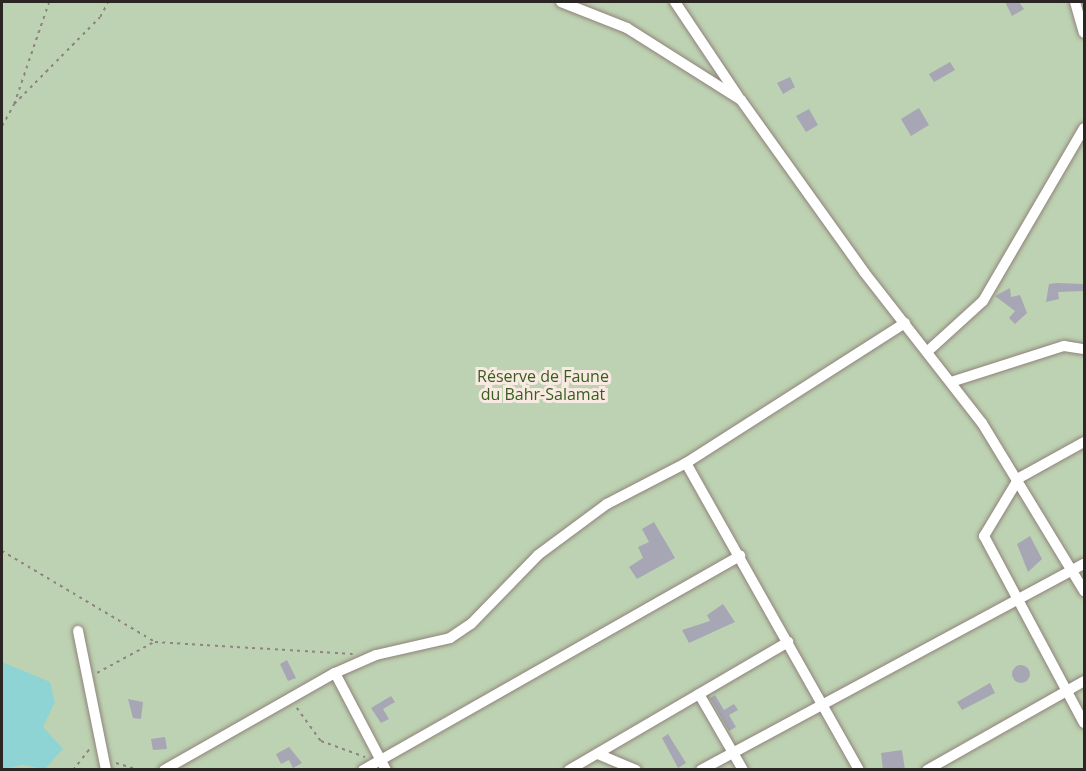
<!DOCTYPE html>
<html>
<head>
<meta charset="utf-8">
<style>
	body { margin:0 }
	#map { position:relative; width:1086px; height:771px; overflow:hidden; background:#ebdcd4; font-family:"Open Sans",sans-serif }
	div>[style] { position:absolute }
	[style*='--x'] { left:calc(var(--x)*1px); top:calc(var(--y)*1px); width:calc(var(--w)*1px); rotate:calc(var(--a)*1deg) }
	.green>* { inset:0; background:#bdd2b2 }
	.water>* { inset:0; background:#8ed4d4 }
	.building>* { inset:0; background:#a7a6b4 }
	.round { border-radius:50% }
	.path>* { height:1.5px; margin-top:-0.75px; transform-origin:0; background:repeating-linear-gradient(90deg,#8e847f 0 3px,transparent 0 7.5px) }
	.roads { filter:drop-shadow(0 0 2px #90827b) drop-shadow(0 0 2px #90827b) }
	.street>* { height:10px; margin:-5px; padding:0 5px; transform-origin:5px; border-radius:5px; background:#fff }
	span { translate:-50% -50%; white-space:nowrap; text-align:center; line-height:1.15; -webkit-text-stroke:6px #f8e9e1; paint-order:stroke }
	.park-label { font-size:16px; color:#375d1f }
	.frame { position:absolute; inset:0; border:3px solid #2b2623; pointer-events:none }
</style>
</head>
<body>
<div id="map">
	<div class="green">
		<i style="clip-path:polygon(2px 2px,1084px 2px,1084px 769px,2px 769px)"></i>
	</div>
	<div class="water">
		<i style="clip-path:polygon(2px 662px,50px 682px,55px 702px,43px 727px,63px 749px,45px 769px,23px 765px,2px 769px)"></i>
	</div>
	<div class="building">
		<i style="clip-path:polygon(1005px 2px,1019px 2px,1024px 9px,1012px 16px)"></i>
		<i style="clip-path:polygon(950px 62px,955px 70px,934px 82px,929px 74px)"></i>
		<i style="clip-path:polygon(790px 77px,795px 87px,783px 94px,777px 83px)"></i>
		<i style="clip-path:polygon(919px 108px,929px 125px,911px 136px,901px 119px)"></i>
		<i style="clip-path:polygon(809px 109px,818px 125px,806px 132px,796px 116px)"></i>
		<i style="clip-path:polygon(1057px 283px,1084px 284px,1084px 291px,1058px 292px,1059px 299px,1046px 302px,1049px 284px)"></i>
		<i style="clip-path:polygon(1010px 288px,1011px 297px,1020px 295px,1027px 313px,1015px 324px,1009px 318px,1015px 311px,995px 296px)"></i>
		<i style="clip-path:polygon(654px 522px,675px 558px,637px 579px,629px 567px,643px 558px,638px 547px,649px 542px,642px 529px)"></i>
		<i style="clip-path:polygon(1030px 536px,1042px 559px,1028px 572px,1017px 544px)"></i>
		<i style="clip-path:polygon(723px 604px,735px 622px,689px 643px,682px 630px,710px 621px,707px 615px)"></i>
		<i style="clip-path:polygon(287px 660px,296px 678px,288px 681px,280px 664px)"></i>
		<i class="round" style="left:1012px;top:665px;width:18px;height:18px"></i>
		<i style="clip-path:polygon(990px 683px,995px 693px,962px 710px,957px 702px)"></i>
		<i style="clip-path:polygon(715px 695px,724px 710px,734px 704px,738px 710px,729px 715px,736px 727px,729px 731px,710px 698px)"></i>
		<i style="clip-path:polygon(391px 696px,395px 702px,383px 709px,389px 719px,381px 723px,371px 708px)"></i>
		<i style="clip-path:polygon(128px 699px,143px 702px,141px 719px,133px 718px)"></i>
		<i style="clip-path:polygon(668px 734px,686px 763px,678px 768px,662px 738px)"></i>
		<i style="clip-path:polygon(165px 737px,167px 749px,153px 750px,151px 739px)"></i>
		<i style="clip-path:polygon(289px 747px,302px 763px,293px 768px,289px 760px,281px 764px,276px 754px)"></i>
		<i style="clip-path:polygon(902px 750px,905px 770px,883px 770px,881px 753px)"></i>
	</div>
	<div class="path">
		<i style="--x:14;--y:104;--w:122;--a:-45.3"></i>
		<i style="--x:100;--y:17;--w:17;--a:-62"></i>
		<i style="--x:2;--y:126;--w:25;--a:-61"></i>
		<i style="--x:14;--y:104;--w:108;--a:-71.1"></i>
		<i style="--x:2;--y:551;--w:178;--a:30.7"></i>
		<i style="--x:155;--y:642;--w:198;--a:3.5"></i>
		<i style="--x:97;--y:673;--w:65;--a:-28.5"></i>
		<i style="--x:297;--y:708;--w:41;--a:54"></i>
		<i style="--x:321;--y:741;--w:47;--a:20"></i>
		<i style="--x:116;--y:763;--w:24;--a:17"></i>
		<i style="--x:73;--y:770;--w:29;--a:-52"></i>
	</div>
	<div class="roads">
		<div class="street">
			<i style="--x:561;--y:2;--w:71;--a:21.5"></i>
			<i style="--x:627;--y:28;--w:135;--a:32.3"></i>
			<i style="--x:741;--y:100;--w:211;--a:54.4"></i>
			<i style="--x:864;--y:272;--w:192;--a:52"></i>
			<i style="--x:982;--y:423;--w:197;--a:58.7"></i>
			<i style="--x:675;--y:2;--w:113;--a:56.2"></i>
			<i style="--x:1075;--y:2;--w:32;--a:74"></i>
			<i style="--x:928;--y:351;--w:74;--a:-42.3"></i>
			<i style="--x:983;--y:301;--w:200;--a:-59.7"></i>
			<i style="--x:951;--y:382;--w:119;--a:-17.7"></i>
			<i style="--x:1064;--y:346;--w:20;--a:9"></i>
			<i style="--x:1084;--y:442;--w:74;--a:151"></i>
			<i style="--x:1019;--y:478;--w:68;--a:121.1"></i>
			<i style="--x:984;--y:536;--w:212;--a:61.9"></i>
			<i style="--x:686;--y:463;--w:352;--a:60.6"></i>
			<i style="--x:78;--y:631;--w:142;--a:78.6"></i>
			<i style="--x:335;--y:673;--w:45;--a:-23.7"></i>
			<i style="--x:376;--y:655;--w:76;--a:-12.9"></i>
			<i style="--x:450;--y:638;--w:25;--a:-34"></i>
			<i style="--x:471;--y:624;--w:96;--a:-45.8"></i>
			<i style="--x:538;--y:555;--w:86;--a:-36.5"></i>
			<i style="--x:607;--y:504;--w:89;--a:-27.4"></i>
			<i style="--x:686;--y:463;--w:260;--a:-32.6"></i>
			<i style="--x:699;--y:694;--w:88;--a:59.9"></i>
			<i style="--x:598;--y:754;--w:41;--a:22.8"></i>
			<i style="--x:164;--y:770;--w:197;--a:-29.6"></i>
			<i style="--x:335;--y:673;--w:110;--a:62.3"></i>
			<i style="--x:363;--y:770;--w:434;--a:-29.6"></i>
			<i style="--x:569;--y:770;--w:254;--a:-30.3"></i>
			<i style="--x:701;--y:770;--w:435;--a:-28.3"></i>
			<i style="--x:927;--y:770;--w:180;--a:-29.5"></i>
		</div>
	</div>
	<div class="park-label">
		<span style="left:543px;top:385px">Réserve de Faune<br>du Bahr-Salamat</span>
	</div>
	<div class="frame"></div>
</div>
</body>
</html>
